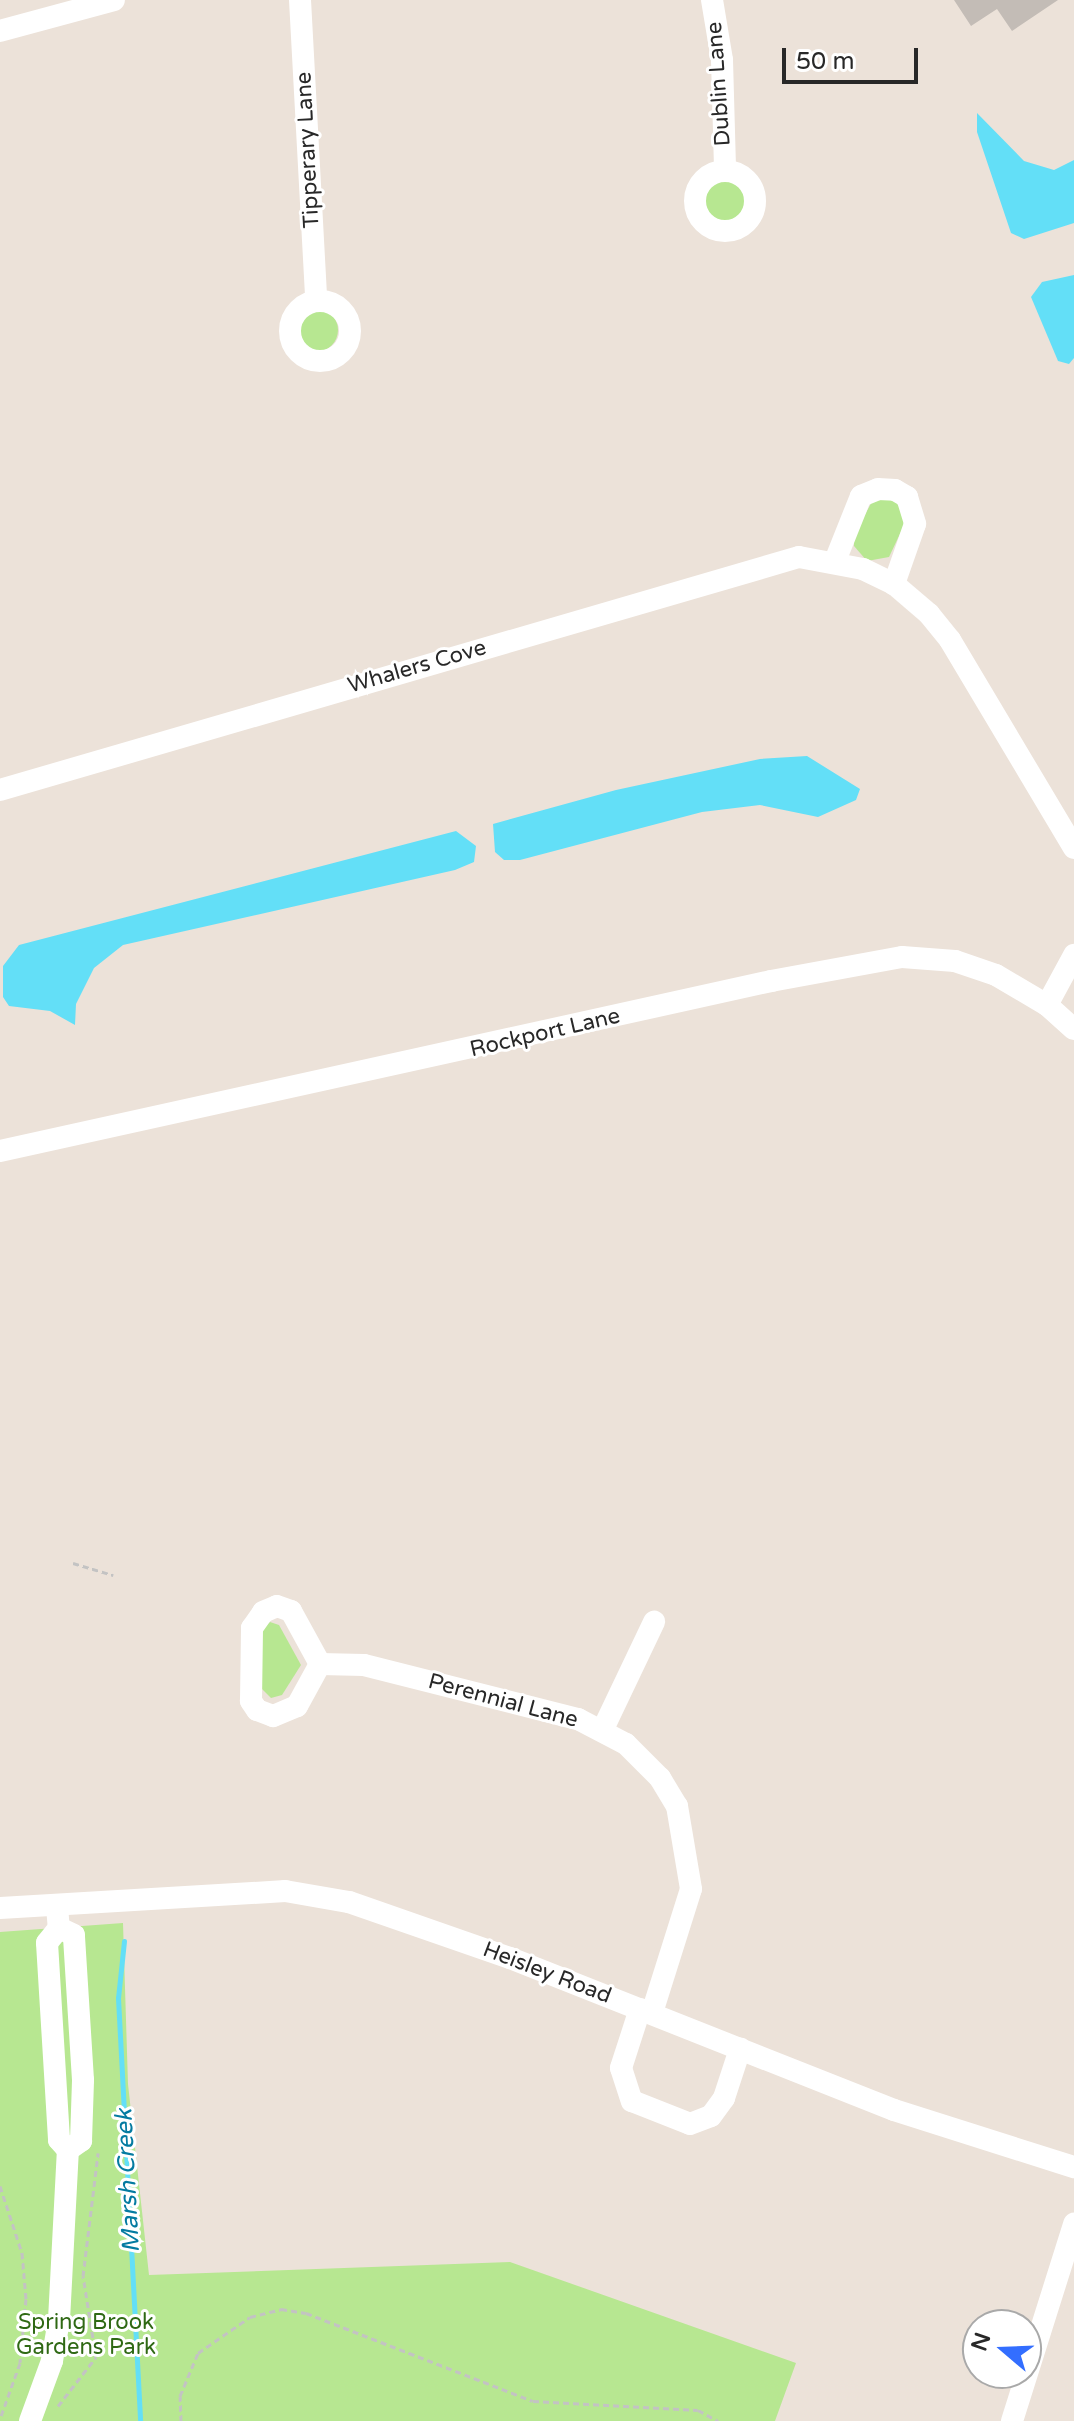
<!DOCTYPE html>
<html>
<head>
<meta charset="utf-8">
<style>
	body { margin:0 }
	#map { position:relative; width:1074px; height:2421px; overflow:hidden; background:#ece2d9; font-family:"Varela Round",sans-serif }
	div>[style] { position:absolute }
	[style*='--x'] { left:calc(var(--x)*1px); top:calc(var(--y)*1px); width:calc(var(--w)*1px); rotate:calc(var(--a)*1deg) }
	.green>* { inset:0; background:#b7e791 }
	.round { border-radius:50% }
	.water>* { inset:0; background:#63dff7 }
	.stream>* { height:5px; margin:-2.5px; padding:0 2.5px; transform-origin:2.5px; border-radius:2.5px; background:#63dff7 }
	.building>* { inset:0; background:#c3bcb6 }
	.path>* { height:3px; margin-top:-1.5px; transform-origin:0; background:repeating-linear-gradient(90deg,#c3c3c3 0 6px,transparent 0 10px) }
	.minor>* { height:22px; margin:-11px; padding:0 11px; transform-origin:11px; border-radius:11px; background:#fff }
	.minor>.ring { margin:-11px; padding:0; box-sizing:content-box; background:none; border:22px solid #fff; border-radius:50% }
	span { translate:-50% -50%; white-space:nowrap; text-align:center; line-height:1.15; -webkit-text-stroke:6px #fff; paint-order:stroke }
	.street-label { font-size:22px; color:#282828 }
	.park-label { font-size:22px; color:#2f6914 }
	.water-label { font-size:24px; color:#047ba1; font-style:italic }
	.north { position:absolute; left:962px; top:2309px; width:80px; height:80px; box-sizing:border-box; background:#fff; border:2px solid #a9a9a9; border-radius:50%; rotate:289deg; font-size:22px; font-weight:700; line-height:32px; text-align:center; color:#282828 }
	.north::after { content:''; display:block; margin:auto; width:28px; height:36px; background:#336eff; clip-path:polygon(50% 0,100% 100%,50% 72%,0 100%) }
	.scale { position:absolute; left:782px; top:48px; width:136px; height:36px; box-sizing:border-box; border:4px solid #282828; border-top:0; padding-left:10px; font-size:24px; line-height:28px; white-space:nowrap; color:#282828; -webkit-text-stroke:6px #fff; paint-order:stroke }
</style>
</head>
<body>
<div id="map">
	<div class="green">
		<i class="round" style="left:704px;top:179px;width:42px;height:42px"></i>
		<i class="round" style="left:294px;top:308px;width:44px;height:44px"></i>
		<i style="clip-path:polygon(875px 496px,893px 497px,907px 519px,889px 557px,867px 561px,854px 546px,854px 535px)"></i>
		<i style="clip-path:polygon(270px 1622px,279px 1625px,301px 1665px,282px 1695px,271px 1698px,262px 1689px,261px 1629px)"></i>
		<i style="clip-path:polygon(123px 1923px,128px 2084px,149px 2275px,510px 2262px,796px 2363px,775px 2421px,0 2421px,0 1932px)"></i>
	</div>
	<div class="water">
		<i style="clip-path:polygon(977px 113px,1024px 161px,1054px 170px,1074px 160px,1074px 223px,1024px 239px,1011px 233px,977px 132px)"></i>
		<i style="clip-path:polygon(1074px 275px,1074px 358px,1069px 364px,1058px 361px,1031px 297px,1042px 282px)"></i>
		<i style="clip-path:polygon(807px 756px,860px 789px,856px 800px,818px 817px,760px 805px,702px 812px,520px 860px,504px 860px,495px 852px,493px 824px,616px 790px,760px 759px)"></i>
		<i style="clip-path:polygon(456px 831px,476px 846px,474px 862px,455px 870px,123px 945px,94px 968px,76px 1004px,75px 1025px,50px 1011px,9px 1006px,3px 997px,3px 966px,19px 945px)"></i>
	</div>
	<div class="stream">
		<i style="--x:124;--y:1941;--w:57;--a:96"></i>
		<i style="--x:118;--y:1998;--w:424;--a:87"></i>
	</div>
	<div class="building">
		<i style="clip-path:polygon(954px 0,1058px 0,1012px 31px,997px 9px,971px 26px)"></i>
	</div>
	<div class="path">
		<i style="--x:73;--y:1563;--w:42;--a:16.7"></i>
		<i style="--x:0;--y:2186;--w:71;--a:71.8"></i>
		<i style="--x:22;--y:2253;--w:46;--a:85"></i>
		<i style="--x:26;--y:2299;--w:64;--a:95.4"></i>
		<i style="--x:20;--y:2363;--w:59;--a:109.7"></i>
		<i style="--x:58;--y:2406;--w:62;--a:-52.2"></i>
		<i style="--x:96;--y:2357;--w:82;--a:-99.1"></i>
		<i style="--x:83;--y:2276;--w:124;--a:-83"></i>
		<i style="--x:181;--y:2421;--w:25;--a:-92"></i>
		<i style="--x:180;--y:2396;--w:47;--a:-67.3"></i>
		<i style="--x:198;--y:2353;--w:63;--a:-34.7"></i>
		<i style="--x:250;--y:2317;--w:32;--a:-14"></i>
		<i style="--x:281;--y:2309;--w:25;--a:9"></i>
		<i style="--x:306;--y:2313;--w:243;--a:21.2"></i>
		<i style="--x:533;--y:2401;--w:165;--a:3.1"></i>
		<i style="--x:698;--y:2410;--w:23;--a:29"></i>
	</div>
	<div class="minor">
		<i style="--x:300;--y:0;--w:300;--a:86.9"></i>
		<i style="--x:712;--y:0;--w:61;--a:80.5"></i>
		<i style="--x:722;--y:60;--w:109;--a:88.4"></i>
		<i style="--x:0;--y:31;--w:118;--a:-15.2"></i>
		<i class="ring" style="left:695px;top:171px;width:38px;height:38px"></i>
		<i class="ring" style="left:290px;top:301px;width:38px;height:38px"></i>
		<i style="--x:835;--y:561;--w:70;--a:-68.2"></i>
		<i style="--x:861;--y:496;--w:18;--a:-22"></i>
		<i style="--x:878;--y:489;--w:17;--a:3"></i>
		<i style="--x:895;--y:490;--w:14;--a:30"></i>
		<i style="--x:907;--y:497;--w:28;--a:73"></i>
		<i style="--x:915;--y:524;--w:64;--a:109.3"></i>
		<i style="--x:0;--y:790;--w:832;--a:-16.26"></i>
		<i style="--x:799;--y:557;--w:65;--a:10.6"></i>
		<i style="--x:863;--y:569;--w:34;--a:26"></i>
		<i style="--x:894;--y:584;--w:46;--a:40.6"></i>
		<i style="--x:929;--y:614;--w:33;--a:51"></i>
		<i style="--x:950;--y:640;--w:242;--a:59.2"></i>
		<i style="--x:1047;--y:1005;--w:57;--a:-61.6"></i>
		<i style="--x:0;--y:1151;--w:790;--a:-12.43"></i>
		<i style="--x:771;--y:981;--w:133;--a:-10.4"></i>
		<i style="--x:902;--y:957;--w:53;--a:4.3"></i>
		<i style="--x:955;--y:961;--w:43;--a:18.9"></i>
		<i style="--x:996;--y:975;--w:59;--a:30.5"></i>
		<i style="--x:1047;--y:1005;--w:36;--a:42"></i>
		<i style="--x:277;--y:1606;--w:15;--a:20"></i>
		<i style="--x:291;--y:1611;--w:60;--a:61.3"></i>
		<i style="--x:320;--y:1664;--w:48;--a:118.7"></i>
		<i style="--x:297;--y:1706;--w:26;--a:157"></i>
		<i style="--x:273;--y:1716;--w:17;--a:-159"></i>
		<i style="--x:257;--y:1710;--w:11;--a:-124"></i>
		<i style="--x:251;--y:1701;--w:73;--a:-89.2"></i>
		<i style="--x:252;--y:1628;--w:19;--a:-55"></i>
		<i style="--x:263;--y:1612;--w:15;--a:-23"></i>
		<i style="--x:320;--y:1664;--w:44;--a:1.3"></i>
		<i style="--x:364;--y:1665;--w:221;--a:14.2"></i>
		<i style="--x:578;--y:1719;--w:54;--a:27.5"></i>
		<i style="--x:626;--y:1744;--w:48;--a:45"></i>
		<i style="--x:660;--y:1778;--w:33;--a:59"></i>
		<i style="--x:677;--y:1806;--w:84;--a:80.4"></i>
		<i style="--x:691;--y:1889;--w:130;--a:107.5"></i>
		<i style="--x:603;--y:1729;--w:119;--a:-64.5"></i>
		<i style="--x:57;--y:1907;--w:21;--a:85"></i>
		<i style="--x:59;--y:1928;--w:19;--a:129"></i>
		<i style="--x:47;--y:1943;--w:197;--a:86.5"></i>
		<i style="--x:59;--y:2140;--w:13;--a:48"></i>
		<i style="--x:68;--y:2150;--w:16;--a:-35"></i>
		<i style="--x:81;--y:2141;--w:61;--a:-88.1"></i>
		<i style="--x:83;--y:2080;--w:145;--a:-93.6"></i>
		<i style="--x:74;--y:1935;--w:17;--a:-155"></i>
		<i style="--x:0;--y:1908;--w:286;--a:-3.4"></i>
		<i style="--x:285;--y:1891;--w:65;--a:9.8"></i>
		<i style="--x:349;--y:1902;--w:170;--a:19.2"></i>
		<i style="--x:510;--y:1958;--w:413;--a:21.6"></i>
		<i style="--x:894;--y:2110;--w:189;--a:17.6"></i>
		<i style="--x:640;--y:2009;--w:62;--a:107.9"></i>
		<i style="--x:621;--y:2068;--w:35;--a:72"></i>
		<i style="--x:632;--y:2101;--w:62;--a:21.6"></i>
		<i style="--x:690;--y:2124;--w:22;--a:-21"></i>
		<i style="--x:711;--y:2116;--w:22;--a:-54"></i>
		<i style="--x:724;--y:2098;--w:52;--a:-71.9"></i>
		<i style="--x:30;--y:2421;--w:64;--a:-69.9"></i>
		<i style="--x:52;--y:2361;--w:42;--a:-80.3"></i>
		<i style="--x:59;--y:2320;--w:170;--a:-87"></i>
		<i style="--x:1012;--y:2421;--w:207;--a:-72.5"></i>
	</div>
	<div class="street-label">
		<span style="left:719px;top:84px;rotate:-94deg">Dublin Lane</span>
		<span style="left:308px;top:150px;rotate:-93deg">Tipperary Lane</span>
		<span style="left:417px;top:667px;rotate:-16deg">Whalers Cove</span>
		<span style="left:545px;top:1033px;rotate:-13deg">Rockport Lane</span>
		<span style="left:503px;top:1701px;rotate:15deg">Perennial Lane</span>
		<span style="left:547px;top:1973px;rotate:21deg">Heisley Road</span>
	</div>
	<div class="park-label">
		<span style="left:86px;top:2335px">Spring Brook<br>Gardens Park</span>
	</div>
	<div class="water-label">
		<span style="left:128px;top:2181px;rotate:-93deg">Marsh Creek</span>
	</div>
	<div class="north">N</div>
	<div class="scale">50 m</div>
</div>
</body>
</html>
